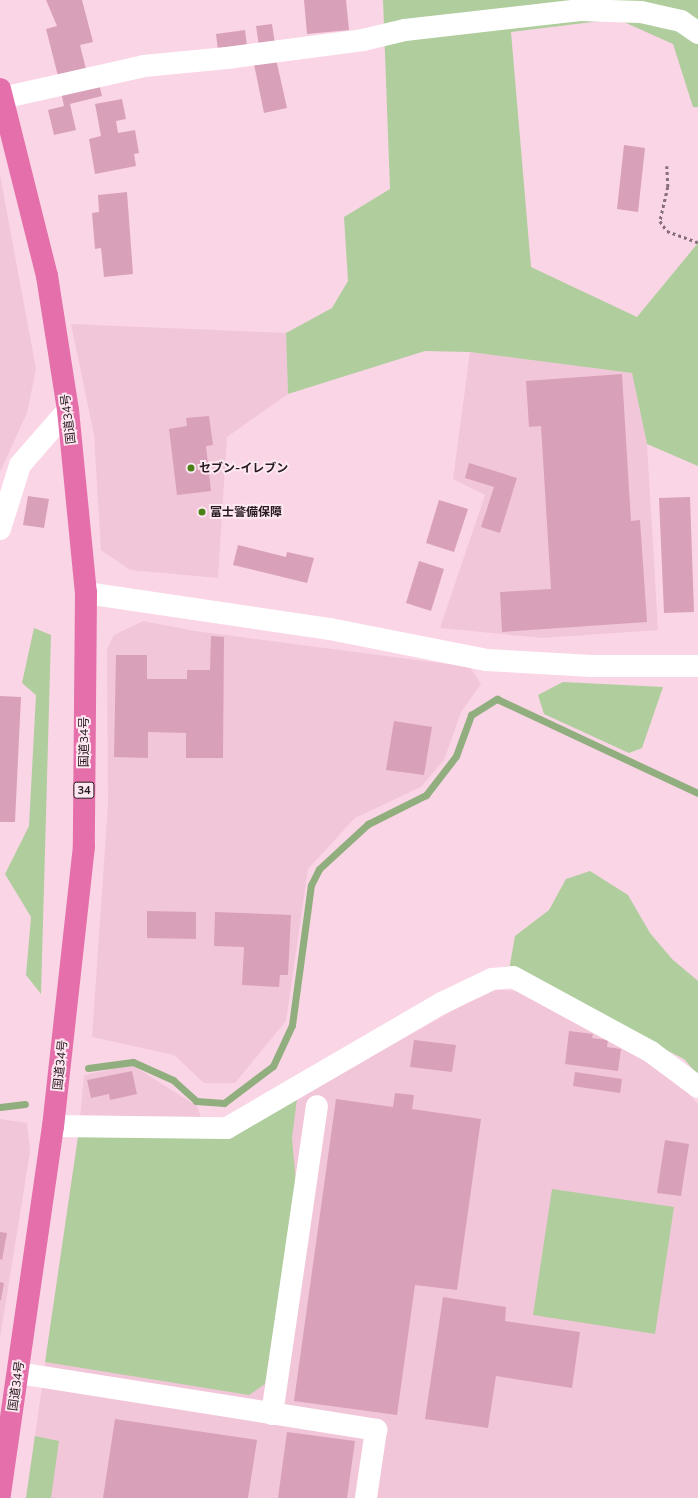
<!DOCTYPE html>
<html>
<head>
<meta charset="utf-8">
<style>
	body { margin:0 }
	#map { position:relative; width:698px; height:1498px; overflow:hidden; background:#fad5e5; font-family:Mulish,"Noto Sans JP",sans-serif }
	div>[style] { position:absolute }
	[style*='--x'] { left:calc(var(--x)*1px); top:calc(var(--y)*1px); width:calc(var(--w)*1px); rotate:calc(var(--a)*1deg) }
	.built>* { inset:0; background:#f2c6d9 }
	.green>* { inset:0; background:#b0cd9e }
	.stream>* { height:7px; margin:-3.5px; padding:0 3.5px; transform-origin:3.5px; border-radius:3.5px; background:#90ae7e }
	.building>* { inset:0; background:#d9a0b9 }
	.path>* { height:2.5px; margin-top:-1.25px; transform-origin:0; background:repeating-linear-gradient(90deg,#876f7a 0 3px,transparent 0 6px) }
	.minor>* { height:22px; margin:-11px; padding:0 11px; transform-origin:11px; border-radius:11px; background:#fff }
	.highway>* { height:22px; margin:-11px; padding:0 11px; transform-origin:11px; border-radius:11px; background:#e56faa }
	.dots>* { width:11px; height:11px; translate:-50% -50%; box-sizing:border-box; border:2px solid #fde7f0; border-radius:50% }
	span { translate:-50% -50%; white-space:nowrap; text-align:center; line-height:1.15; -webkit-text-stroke:4px #fde7f0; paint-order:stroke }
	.shield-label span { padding:1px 3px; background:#fde7f0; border:1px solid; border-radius:3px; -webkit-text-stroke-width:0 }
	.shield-label { font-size:11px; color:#26191f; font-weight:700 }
	.street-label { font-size:12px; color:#26191f }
	.poi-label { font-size:12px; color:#26191f; font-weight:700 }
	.left { translate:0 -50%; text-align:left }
</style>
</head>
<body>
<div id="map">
	<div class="built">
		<i style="clip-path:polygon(0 175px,36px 369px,27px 413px,0 472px)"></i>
		<i style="clip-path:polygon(71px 324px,286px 333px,288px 394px,227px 437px,218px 578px,130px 570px,101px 550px,94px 435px)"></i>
		<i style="clip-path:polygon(470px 352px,632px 373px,647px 444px,658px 630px,542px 638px,440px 628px,485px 495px,453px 479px)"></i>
		<i style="clip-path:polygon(143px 621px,195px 631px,470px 667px,481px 684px,461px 712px,444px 760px,421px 787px,355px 818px,308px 869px,286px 1021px,235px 1083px,204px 1083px,174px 1055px,92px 1037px,108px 805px,107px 649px,114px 635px)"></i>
		<i style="clip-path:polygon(491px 989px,523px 992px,668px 1071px,698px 1104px,698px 1498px,26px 1498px,78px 1137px,232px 1136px)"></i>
		<i style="clip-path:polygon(132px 1065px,197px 1106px,203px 1123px,80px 1117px,84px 1075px)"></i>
		<i style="clip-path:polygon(0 1119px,27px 1123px,30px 1152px,0 1338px)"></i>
	</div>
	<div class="green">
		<i style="clip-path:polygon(383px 0,698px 0,698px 107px,693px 107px,673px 44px,617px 19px,511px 32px,531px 267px,637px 317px,698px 243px,698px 466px,647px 444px,632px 373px,470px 352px,425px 351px,288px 394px,286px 333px,332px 308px,348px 281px,344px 217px,390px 189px)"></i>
		<i style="clip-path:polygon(34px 628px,51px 635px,41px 994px,26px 975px,31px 917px,5px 874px,29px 826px,36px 695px,22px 683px)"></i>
		<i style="clip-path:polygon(563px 682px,663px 687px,642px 748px,629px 753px,544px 714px,538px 695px)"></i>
		<i style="clip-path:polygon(590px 871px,628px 895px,650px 933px,672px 959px,698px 981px,698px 1075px,684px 1059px,509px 970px,515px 936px,549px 910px,566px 879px)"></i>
		<i style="clip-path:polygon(297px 1099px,292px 1138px,296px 1183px,265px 1384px,249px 1395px,45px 1362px,78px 1137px,232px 1136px)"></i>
		<i style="clip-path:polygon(552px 1189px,674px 1207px,655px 1334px,533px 1315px)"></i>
		<i style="clip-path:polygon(35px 1436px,59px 1441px,51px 1498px,26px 1498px)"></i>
	</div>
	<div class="stream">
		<i style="--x:88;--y:1068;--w:45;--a:-7.6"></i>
		<i style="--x:133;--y:1062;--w:44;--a:24.2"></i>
		<i style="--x:173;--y:1080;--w:31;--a:42"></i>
		<i style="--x:196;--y:1101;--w:28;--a:4"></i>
		<i style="--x:224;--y:1103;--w:61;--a:-37.1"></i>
		<i style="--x:273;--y:1066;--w:45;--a:-65.1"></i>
		<i style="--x:292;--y:1025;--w:141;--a:-82.3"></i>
		<i style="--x:311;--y:885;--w:18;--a:-63"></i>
		<i style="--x:319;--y:869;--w:67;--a:-42.6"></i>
		<i style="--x:368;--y:824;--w:65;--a:-26.6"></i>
		<i style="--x:426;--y:795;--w:49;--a:-52.4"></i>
		<i style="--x:456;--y:756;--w:44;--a:-69.9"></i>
		<i style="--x:471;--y:715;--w:31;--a:-32"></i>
		<i style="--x:497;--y:699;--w:222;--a:25.1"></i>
		<i style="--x:0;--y:1107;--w:25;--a:-7"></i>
	</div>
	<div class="building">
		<i style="clip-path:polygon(46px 0,82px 0,93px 42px,80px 45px,86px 69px,58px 76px,46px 29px,57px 26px)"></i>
		<i style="clip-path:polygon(304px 0,346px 0,349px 30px,307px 34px)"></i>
		<i style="clip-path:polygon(272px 24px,275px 44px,259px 46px,256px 26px)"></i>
		<i style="clip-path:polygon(245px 30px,247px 46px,218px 50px,216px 34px)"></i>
		<i style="clip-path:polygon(276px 59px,287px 108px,264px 113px,254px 64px)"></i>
		<i style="clip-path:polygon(99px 83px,102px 96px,70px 104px,76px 130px,54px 135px,48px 110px,64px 106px,61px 92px)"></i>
		<i style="clip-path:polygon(122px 99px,126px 119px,116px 121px,118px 133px,135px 130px,139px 153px,134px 154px,136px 166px,95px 174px,89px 139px,101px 136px,95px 104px)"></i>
		<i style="clip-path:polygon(624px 145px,645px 148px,638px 212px,617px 209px)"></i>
		<i style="clip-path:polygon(127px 192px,133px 274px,104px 277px,101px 248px,95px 249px,92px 213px,99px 212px,98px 195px)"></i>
		<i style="clip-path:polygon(622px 374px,631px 521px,640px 520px,647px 622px,502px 632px,500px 592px,551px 589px,541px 426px,529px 427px,526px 381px)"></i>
		<i style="clip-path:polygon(209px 416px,213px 445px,206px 446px,211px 491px,177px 495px,169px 429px,187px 426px,186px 418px)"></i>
		<i style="clip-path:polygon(469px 463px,517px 478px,500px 533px,481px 527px,494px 487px,465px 478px)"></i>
		<i style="clip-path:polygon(28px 496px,49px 499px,44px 528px,23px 525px)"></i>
		<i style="clip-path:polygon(690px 497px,694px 612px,664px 613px,659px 498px)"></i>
		<i style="clip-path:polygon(439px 500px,468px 509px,454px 552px,426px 543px)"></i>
		<i style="clip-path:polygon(238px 545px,286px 557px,287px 552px,314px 558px,307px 583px,233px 565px)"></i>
		<i style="clip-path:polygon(419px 561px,444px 569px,431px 611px,406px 603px)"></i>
		<i style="clip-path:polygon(211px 636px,224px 637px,223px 758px,186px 758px,186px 733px,148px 732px,148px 758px,114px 757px,116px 655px,147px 655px,147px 679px,187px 679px,187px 670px,210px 670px)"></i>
		<i style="clip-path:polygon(0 696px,21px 697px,15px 822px,0 822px)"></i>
		<i style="clip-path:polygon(394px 721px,432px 727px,424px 775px,386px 770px)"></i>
		<i style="clip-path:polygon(147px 911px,196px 912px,196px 939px,147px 938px)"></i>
		<i style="clip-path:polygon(215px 912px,291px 915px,288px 975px,280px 975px,279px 987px,242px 985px,244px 947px,214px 946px)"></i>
		<i style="clip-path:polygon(569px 1031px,593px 1034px,592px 1038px,608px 1040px,607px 1047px,621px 1049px,618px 1071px,565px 1064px)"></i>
		<i style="clip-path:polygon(414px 1040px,456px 1045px,452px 1072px,410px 1067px)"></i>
		<i style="clip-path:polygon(132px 1071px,137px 1094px,110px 1100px,109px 1094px,91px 1098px,87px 1080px)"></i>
		<i style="clip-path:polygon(575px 1072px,622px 1079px,620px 1093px,573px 1086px)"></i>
		<i style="clip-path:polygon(395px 1093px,414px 1095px,412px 1109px,481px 1119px,457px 1290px,415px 1285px,397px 1415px,294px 1401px,336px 1099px,393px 1107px)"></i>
		<i style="clip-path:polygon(665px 1140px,689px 1144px,681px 1196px,657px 1193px)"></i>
		<i style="clip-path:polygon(0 1232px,7px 1233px,2px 1260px,0 1259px)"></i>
		<i style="clip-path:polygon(0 1282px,4px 1283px,1px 1300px,0 1300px)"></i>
		<i style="clip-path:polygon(443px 1297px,506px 1307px,505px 1321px,580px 1332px,572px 1388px,496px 1376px,488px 1428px,425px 1419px)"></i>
		<i style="clip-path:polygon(115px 1419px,257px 1440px,248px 1498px,103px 1498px)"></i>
		<i style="clip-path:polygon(287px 1432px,355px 1441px,347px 1498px,278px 1498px)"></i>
	</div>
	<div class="path">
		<i style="--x:667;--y:166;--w:21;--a:87"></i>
		<i style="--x:668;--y:187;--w:35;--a:103"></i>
		<i style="--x:660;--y:221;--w:12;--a:55"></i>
		<i style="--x:667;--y:231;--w:33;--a:20"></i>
	</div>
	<div class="minor">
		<i style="--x:2;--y:98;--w:146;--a:-12.7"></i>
		<i style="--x:144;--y:66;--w:83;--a:-5.5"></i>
		<i style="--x:227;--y:58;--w:137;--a:-7.5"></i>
		<i style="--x:363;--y:40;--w:43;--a:-13.4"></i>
		<i style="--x:405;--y:30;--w:176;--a:-6.5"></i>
		<i style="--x:580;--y:10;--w:61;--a:1.9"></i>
		<i style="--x:641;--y:12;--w:41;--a:12.7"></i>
		<i style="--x:681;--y:21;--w:21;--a:35"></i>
		<i style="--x:0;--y:529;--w:67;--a:-72.6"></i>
		<i style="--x:20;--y:465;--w:73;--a:-48.9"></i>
		<i style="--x:86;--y:593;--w:247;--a:8.4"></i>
		<i style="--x:330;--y:629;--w:159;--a:11.2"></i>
		<i style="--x:486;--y:660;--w:106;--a:3.2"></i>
		<i style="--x:592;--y:666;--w:106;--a:0"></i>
		<i style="--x:53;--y:1126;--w:174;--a:0.7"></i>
		<i style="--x:227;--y:1128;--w:249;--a:-30.2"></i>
		<i style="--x:442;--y:1003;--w:55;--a:-25.6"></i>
		<i style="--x:492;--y:979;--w:21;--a:-5"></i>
		<i style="--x:513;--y:977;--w:157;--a:28.5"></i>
		<i style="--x:651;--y:1052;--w:59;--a:36.7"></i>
		<i style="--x:18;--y:1373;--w:363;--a:9"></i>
		<i style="--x:376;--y:1430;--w:69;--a:98.4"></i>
		<i style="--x:272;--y:1414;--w:311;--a:-81.7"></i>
	</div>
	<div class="highway">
		<i style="--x:0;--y:89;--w:193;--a:75.9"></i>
		<i style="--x:47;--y:276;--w:136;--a:81.1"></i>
		<i style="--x:68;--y:410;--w:184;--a:84.4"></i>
		<i style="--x:86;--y:593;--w:253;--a:90.5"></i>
		<i style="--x:84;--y:846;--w:282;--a:96.3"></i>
		<i style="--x:53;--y:1126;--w:372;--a:98.2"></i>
	</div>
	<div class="dots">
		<i style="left:191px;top:468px;background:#4b8016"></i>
		<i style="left:202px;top:512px;background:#4b8016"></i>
	</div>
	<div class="shield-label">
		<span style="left:84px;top:790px">34</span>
	</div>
	<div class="street-label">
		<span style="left:68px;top:419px;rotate:-97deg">国道34号</span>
		<span style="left:84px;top:742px;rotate:-90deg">国道34号</span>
		<span style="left:60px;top:1065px;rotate:-84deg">国道34号</span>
		<span style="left:16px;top:1386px;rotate:-82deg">国道34号</span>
	</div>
	<div class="poi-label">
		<span class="left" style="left:199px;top:468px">セブン-イレブン</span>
		<span class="left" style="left:210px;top:512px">富士警備保障</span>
	</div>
</div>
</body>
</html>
